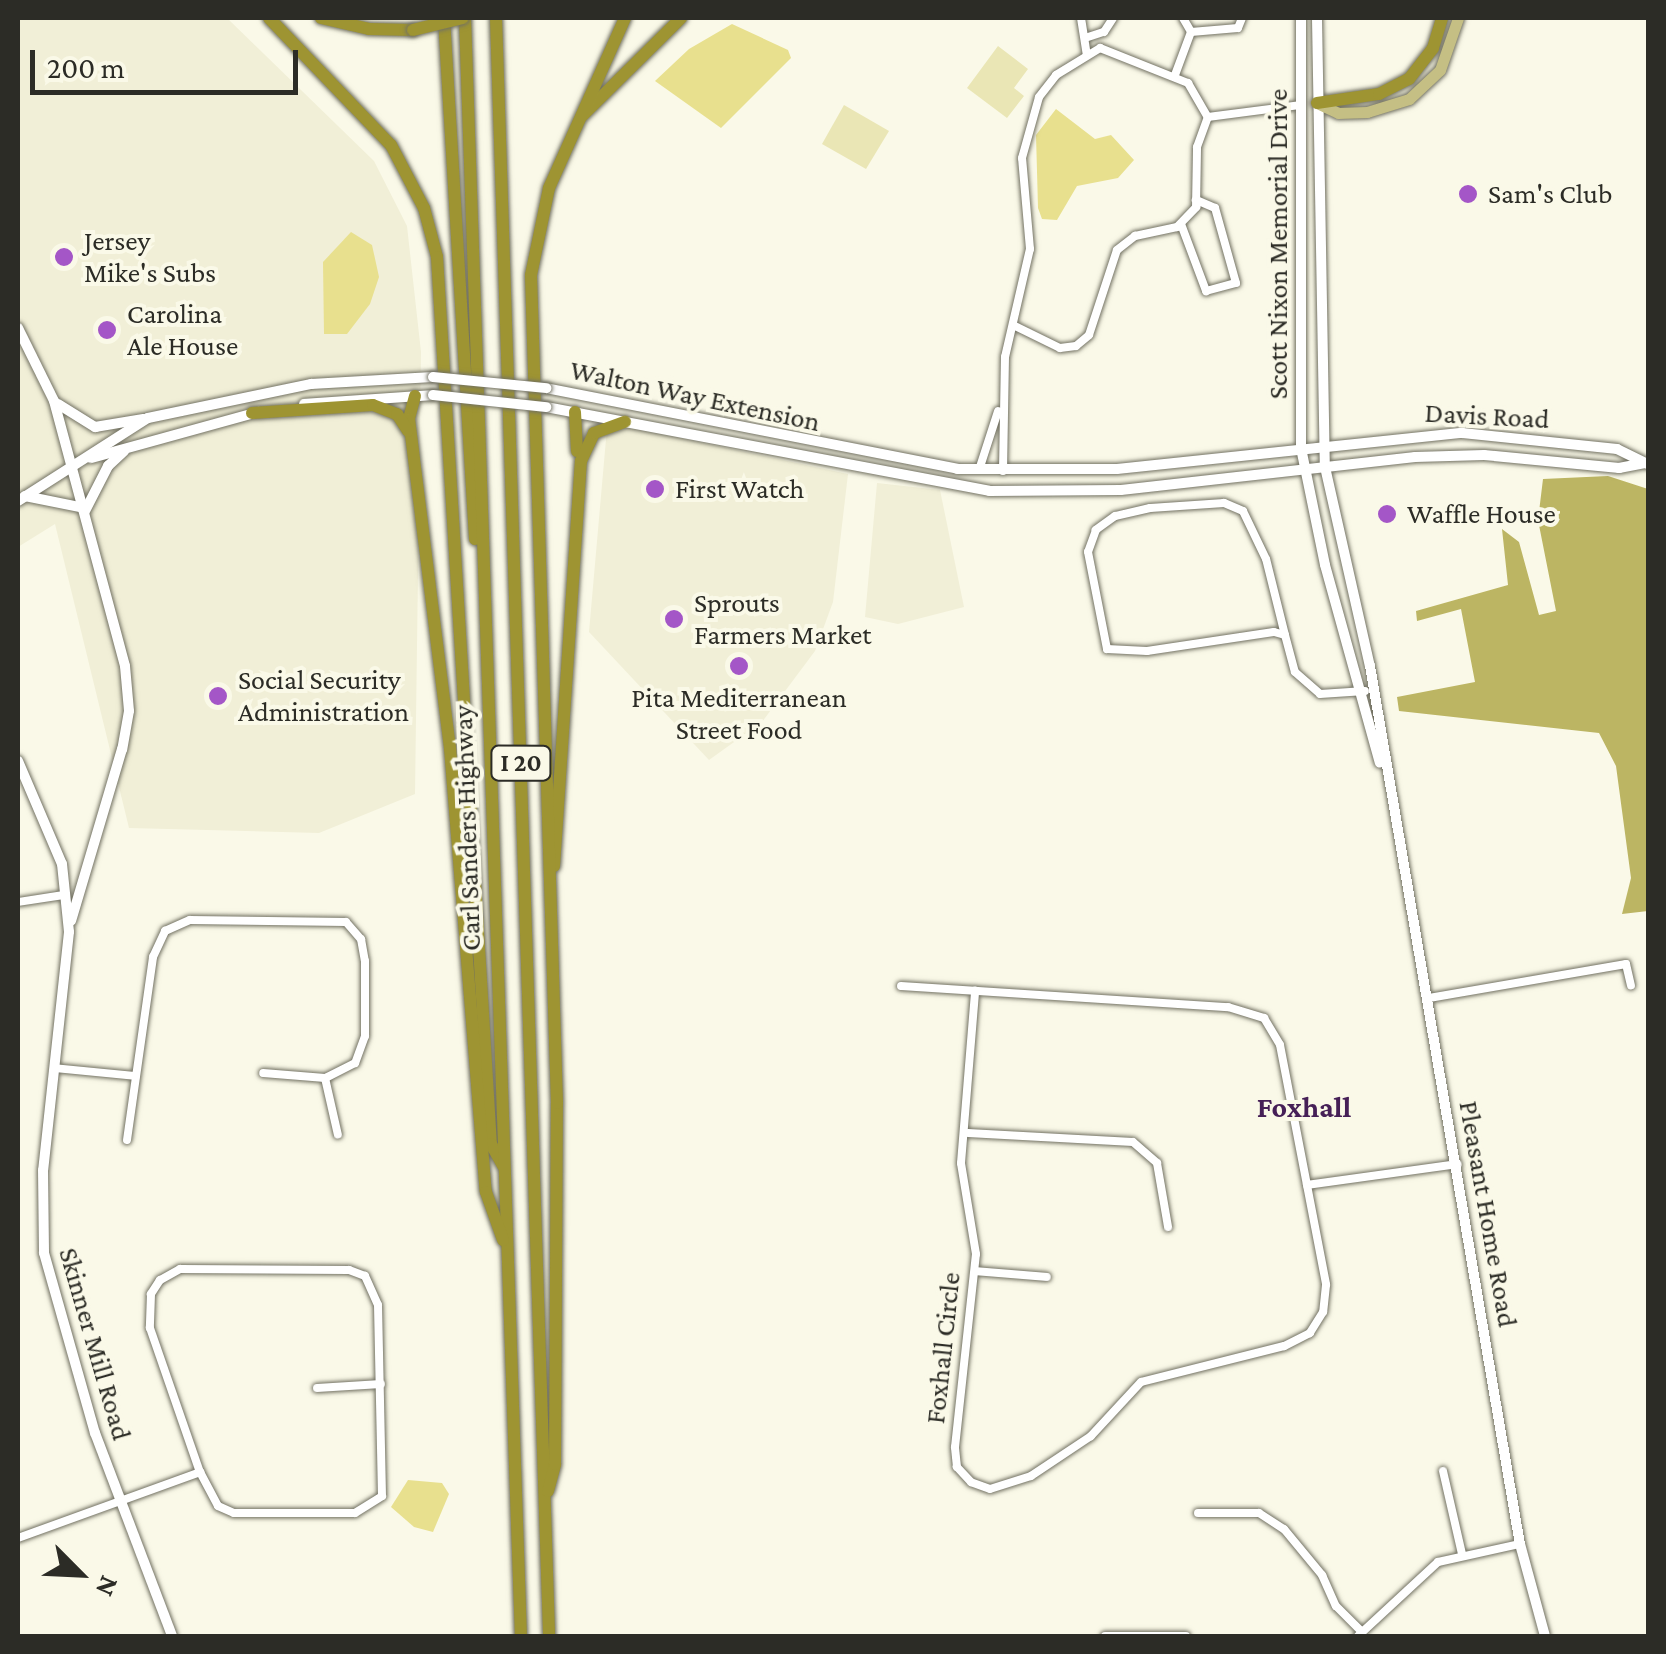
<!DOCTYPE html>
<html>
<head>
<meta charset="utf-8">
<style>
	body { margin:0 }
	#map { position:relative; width:1666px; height:1654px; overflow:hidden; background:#faf9e8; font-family:"Crimson Pro",serif }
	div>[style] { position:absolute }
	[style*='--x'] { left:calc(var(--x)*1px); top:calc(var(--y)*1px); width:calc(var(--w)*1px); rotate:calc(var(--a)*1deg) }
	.built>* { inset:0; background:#f1efd7 }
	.green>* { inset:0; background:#eae6b5 }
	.forest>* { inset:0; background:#bcb563 }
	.water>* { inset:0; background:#e8e08e }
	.roads { filter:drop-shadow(0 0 2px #727162) drop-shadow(0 0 2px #727162) }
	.street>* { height:8px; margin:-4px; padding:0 4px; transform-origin:4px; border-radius:4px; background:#fff }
	.secondary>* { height:10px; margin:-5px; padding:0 5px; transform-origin:5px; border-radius:5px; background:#fff }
	.primary>* { height:11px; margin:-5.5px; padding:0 5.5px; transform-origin:5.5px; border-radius:5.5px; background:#c5bf84 }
	.highway>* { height:12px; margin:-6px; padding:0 6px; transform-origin:6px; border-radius:6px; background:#9e9432 }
	.bridges { filter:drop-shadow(0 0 2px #727162) drop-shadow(0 0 2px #727162) }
	.secondary-bridge>* { height:10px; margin:-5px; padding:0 5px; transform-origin:5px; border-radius:5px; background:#fff }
	.highway-bridge>* { height:12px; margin:-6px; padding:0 6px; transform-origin:6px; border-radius:6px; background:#9e9432 }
	.dots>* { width:28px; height:28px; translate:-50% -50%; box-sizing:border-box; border:5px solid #faf9e8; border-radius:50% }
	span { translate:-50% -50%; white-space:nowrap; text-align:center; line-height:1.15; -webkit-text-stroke:8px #faf9e8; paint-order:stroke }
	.shield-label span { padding:2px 8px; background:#faf9e8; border:2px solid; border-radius:8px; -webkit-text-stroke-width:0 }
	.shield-label { font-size:25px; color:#2c2c26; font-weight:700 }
	.poi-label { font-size:28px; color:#2c2c26 }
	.left { translate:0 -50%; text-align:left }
	.street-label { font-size:28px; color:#2c2c26 }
	.neighbourhood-label { font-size:30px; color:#462057; font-weight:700 }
	.frame { position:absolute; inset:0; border:20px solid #2c2c26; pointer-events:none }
	.north { position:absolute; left:30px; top:1524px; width:100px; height:100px; -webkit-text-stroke:8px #faf9e8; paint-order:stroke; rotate:114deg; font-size:28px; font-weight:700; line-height:40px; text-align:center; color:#2c2c26 }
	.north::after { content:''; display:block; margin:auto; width:35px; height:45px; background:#2c2c26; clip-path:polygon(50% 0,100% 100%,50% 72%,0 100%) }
	.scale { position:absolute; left:30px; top:50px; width:268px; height:45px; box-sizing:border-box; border:5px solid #2c2c26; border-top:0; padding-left:12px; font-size:30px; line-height:35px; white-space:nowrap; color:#2c2c26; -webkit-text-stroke:8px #faf9e8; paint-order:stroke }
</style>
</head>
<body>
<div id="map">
	<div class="built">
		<i style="clip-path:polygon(18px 18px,227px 18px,374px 161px,407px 226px,421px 352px,415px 794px,319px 833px,129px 828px,55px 524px,18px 547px)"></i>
		<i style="clip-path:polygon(619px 425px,848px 474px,833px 602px,815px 651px,762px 722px,709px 760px,589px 632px,607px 428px)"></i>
		<i style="clip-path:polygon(877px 483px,940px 490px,964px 607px,898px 624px,865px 617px)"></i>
	</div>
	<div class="green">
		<i style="clip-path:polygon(998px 46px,1028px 69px,1014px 88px,1024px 96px,1007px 118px,967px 88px)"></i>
		<i style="clip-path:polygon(844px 105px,889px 131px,866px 169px,822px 144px)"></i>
	</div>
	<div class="forest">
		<i style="clip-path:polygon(1608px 476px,1648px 489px,1648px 911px,1622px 914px,1631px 878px,1616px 766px,1599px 733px,1399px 711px,1397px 697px,1475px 682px,1461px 609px,1417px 621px,1416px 611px,1508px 585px,1502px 529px,1519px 542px,1539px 615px,1556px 611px,1538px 520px,1543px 479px)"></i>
	</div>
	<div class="water">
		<i style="clip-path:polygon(732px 24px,788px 50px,791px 58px,721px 128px,655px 81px,689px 49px)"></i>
		<i style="clip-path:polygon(1056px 109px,1095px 139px,1111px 135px,1134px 160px,1118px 178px,1077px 186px,1057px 220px,1042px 219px,1038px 208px,1036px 135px)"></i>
		<i style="clip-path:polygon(351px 232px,372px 245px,379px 277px,370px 304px,347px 334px,324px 334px,323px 262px)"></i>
		<i style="clip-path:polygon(408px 1480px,442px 1483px,449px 1494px,433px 1532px,414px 1527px,391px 1507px)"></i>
	</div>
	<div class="roads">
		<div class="street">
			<i style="--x:1081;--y:18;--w:36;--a:81"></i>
			<i style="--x:1183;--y:18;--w:16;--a:60"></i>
			<i style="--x:1191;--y:32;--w:47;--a:-4.9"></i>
			<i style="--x:1238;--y:28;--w:11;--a:-68"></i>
			<i style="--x:1085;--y:38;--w:20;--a:-18"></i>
			<i style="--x:1104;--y:32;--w:17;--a:-57"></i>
			<i style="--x:1175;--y:75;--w:46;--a:-69.6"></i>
			<i style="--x:1208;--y:117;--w:94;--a:-7.4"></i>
			<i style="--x:1181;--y:224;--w:72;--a:69.5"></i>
			<i style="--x:1206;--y:291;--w:31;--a:-15"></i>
			<i style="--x:1236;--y:283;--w:78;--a:-105.6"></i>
			<i style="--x:1215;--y:208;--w:21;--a:-157"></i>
			<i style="--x:1015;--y:326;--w:50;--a:26.1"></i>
			<i style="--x:1060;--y:348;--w:16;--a:-7"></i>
			<i style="--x:1076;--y:346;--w:17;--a:-40"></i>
			<i style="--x:1089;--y:335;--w:89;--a:-71.8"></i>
			<i style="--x:1117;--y:250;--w:23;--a:-38"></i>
			<i style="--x:1135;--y:236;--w:43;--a:-12.1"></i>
			<i style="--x:1177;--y:227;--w:28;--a:-46"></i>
			<i style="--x:1196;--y:207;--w:60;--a:-89"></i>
			<i style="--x:1197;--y:147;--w:32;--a:-70"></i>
			<i style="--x:979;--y:470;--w:62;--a:-72.1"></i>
			<i style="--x:1003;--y:471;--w:114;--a:-89"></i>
			<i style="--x:1005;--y:357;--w:111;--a:-77"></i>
			<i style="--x:1030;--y:249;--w:91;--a:-95"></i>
			<i style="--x:1022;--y:158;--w:63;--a:-74.4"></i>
			<i style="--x:1039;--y:97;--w:28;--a:-52"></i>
			<i style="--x:1056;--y:75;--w:52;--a:-31.5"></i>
			<i style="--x:1100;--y:48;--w:95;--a:21.7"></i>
			<i style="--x:1188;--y:83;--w:39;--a:60"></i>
			<i style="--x:1285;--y:635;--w:78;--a:-104"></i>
			<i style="--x:1266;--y:559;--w:53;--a:-115.6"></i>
			<i style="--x:1243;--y:511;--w:21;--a:-157"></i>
			<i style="--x:1224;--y:503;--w:74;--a:176.1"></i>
			<i style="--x:1150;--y:508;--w:36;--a:167"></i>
			<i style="--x:1115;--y:516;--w:24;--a:144"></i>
			<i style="--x:1096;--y:530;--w:23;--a:110"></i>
			<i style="--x:1088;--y:552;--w:99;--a:78.9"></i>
			<i style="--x:1107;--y:649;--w:40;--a:2.9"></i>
			<i style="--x:1147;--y:651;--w:128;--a:-8.5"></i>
			<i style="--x:1274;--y:632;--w:11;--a:15"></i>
			<i style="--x:1285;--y:635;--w:38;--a:75"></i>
			<i style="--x:1295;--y:672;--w:33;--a:41"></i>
			<i style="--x:1320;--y:694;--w:45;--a:-3.8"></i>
			<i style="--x:18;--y:902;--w:47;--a:-8.7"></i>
			<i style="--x:901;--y:986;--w:328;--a:3.7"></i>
			<i style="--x:1228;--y:1007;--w:38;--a:17"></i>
			<i style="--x:1264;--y:1018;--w:31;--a:59"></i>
			<i style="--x:1280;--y:1045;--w:244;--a:79.1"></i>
			<i style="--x:1326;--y:1285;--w:27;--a:96"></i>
			<i style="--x:1323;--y:1312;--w:25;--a:122"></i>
			<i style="--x:1310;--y:1333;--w:29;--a:153"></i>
			<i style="--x:1284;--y:1346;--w:147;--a:165.9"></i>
			<i style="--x:1141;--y:1382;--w:74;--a:132.8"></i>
			<i style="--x:1091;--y:1436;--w:72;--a:146.3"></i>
			<i style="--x:1031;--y:1476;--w:43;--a:162.4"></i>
			<i style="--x:990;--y:1489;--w:20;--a:-160"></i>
			<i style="--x:971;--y:1482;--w:21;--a:-133"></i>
			<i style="--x:957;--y:1467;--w:20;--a:-96"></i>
			<i style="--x:955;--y:1447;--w:194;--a:-83.8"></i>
			<i style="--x:976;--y:1254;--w:92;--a:-99.4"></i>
			<i style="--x:961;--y:1163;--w:173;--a:-85.3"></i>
			<i style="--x:1429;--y:998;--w:200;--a:-9.8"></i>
			<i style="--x:1626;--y:964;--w:22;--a:77"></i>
			<i style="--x:54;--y:1068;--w:82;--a:5.6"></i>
			<i style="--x:325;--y:1078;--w:58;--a:77.2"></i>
			<i style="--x:968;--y:1133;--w:165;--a:3.1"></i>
			<i style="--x:1133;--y:1142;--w:32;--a:41"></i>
			<i style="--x:1157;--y:1163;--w:65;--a:80.2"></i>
			<i style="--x:127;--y:1140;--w:185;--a:-81.9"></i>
			<i style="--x:153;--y:957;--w:29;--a:-65"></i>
			<i style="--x:165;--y:931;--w:27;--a:-24"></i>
			<i style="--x:190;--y:920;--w:156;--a:0.7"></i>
			<i style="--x:346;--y:922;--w:23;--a:49"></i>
			<i style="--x:361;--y:939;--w:22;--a:80"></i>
			<i style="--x:365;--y:961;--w:75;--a:90"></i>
			<i style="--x:365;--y:1036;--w:29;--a:110"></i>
			<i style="--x:355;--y:1063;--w:34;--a:153"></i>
			<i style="--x:325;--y:1078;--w:62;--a:-175.4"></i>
			<i style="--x:1307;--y:1185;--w:152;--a:-7.9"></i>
			<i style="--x:975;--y:1271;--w:72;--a:4.8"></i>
			<i style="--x:317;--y:1388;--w:64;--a:-3.6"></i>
			<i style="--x:1443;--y:1471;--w:85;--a:77.1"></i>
			<i style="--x:1198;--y:1513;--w:61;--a:0"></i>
			<i style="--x:1259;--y:1513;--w:30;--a:33"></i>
			<i style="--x:1284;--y:1529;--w:60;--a:50.4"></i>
			<i style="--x:1322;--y:1575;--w:34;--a:66"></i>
			<i style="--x:1336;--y:1606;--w:37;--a:45"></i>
			<i style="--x:18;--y:1538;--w:194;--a:-19.9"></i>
			<i style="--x:200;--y:1472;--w:38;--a:62"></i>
			<i style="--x:218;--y:1506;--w:17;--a:24"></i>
			<i style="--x:234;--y:1513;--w:121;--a:0"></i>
			<i style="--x:355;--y:1513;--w:32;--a:-32"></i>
			<i style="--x:382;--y:1496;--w:191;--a:-91.2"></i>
			<i style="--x:378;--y:1305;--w:32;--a:-114"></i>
			<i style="--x:365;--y:1276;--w:17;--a:-159"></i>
			<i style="--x:349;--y:1270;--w:169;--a:-179.7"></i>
			<i style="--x:180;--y:1269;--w:23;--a:151"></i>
			<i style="--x:160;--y:1280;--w:17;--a:123"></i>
			<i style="--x:151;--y:1294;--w:34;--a:92"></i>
			<i style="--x:150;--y:1328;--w:152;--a:70.9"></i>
			<i style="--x:1105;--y:1636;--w:81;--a:0"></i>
			<i style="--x:1358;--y:1636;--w:109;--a:-42.8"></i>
			<i style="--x:1438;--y:1562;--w:84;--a:-12.4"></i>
		</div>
		<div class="secondary">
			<i style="--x:1301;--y:18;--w:430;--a:90"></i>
			<i style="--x:1301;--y:448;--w:119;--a:78.4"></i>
			<i style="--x:1325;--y:565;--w:205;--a:74.5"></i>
			<i style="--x:1317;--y:18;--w:449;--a:89"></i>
			<i style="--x:1325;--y:467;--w:204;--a:77.3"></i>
			<i style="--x:1370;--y:666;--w:891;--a:80.31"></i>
			<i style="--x:1520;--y:1544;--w:95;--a:74.8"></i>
			<i style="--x:18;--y:328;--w:81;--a:63.7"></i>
			<i style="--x:54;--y:401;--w:274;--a:75"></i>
			<i style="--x:125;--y:666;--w:45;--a:84.9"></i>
			<i style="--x:129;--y:711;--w:39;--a:100"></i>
			<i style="--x:122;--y:749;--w:179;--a:106.5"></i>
			<i style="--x:546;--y:388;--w:419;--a:11.1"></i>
			<i style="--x:957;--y:469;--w:160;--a:0"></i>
			<i style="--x:1117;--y:469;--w:347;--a:-6"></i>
			<i style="--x:1462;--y:433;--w:156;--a:5.9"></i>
			<i style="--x:1617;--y:449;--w:34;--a:26"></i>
			<i style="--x:58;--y:404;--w:44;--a:31.9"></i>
			<i style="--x:95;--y:427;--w:49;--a:-9.5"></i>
			<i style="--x:304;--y:404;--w:129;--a:-4"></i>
			<i style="--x:546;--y:407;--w:451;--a:10.7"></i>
			<i style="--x:989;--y:491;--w:132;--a:-0.4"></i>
			<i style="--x:1121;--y:490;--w:296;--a:-6.4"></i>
			<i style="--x:1415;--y:457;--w:69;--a:-1.7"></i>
			<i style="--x:1484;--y:455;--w:136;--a:5.5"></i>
			<i style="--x:1619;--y:468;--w:25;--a:-11"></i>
			<i style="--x:91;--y:458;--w:173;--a:-15.4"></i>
			<i style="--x:25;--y:496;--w:60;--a:11.5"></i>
			<i style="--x:18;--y:501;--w:154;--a:-32.6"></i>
			<i style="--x:148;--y:418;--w:167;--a:-11.8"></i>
			<i style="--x:311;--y:384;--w:122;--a:-3.3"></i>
			<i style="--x:85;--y:511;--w:51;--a:-62.9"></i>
			<i style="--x:108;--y:466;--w:22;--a:-43"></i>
			<i style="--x:18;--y:761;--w:112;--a:66.9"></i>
			<i style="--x:62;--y:864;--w:68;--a:84.1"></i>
			<i style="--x:69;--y:932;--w:239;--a:96.2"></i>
			<i style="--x:43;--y:1170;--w:83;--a:89.3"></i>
			<i style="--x:44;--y:1253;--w:187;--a:74.2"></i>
			<i style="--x:95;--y:1433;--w:217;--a:69.2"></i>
		</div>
		<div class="primary">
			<i style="--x:1317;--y:103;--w:23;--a:25"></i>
			<i style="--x:1338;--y:113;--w:29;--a:-2"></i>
			<i style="--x:1367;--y:112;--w:44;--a:-17.2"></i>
			<i style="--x:1409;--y:99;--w:42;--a:-43.1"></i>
			<i style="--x:1440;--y:70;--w:55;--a:-70.9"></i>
		</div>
		<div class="highway">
			<i style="--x:269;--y:18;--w:176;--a:46.2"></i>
			<i style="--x:391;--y:145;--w:71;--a:62.4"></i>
			<i style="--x:424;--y:208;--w:51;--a:75.1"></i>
			<i style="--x:437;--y:257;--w:889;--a:86.52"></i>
			<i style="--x:491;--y:1144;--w:25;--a:61"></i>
			<i style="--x:321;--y:18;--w:49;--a:12.9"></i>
			<i style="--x:369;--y:29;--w:44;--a:1.3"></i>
			<i style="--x:444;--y:18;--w:522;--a:86.59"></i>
			<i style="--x:465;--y:18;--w:1619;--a:88.02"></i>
			<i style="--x:496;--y:18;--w:1619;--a:88.12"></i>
			<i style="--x:1317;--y:103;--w:63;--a:-8.3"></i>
			<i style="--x:1379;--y:94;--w:34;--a:-27"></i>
			<i style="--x:1409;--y:79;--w:39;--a:-52"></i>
			<i style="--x:1433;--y:48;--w:31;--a:-73"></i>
			<i style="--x:583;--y:115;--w:138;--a:-44.7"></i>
			<i style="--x:415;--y:396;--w:24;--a:105"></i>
			<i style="--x:409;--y:419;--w:332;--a:82.9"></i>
			<i style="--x:450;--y:748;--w:445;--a:85.4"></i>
			<i style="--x:486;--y:1192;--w:51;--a:70.5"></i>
			<i style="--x:575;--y:412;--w:39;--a:87"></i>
			<i style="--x:252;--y:413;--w:121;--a:-3.8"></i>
			<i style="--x:373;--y:405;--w:26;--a:21"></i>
			<i style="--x:397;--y:414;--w:20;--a:57"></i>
			<i style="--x:554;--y:866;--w:406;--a:-86.2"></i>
			<i style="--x:581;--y:461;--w:31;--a:-65"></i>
			<i style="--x:594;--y:433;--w:33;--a:-20"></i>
			<i style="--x:548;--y:1491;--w:28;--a:-75"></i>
			<i style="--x:555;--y:1464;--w:361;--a:-89.7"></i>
			<i style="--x:557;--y:1103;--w:828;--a:-91.8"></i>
			<i style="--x:531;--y:275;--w:89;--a:-78.3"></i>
			<i style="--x:549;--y:188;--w:186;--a:-65.9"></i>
		</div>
	</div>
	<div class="bridges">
		<div class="secondary-bridge">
			<i style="--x:433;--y:377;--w:114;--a:5.6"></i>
			<i style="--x:433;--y:395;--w:114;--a:6.1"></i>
		</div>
		<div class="highway-bridge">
			<i style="--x:413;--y:30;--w:51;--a:-13.5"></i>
		</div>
	</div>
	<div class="dots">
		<i style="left:1468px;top:194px;background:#a456c7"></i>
		<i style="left:64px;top:257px;background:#a456c7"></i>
		<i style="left:107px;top:330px;background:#a456c7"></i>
		<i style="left:655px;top:489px;background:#a456c7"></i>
		<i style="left:1387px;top:514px;background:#a456c7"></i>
		<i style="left:674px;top:619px;background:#a456c7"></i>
		<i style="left:739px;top:666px;background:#a456c7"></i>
		<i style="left:218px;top:696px;background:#a456c7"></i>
	</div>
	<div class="shield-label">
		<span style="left:521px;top:763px">I 20</span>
	</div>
	<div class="poi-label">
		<span class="left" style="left:1488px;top:194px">Sam's Club</span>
		<span class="left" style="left:84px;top:257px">Jersey<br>Mike's Subs</span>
		<span class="left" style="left:127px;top:330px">Carolina<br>Ale House</span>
		<span class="left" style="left:675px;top:489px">First Watch</span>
		<span class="left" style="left:1407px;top:514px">Waffle House</span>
		<span class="left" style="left:694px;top:619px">Sprouts<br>Farmers Market</span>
		<span class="left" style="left:238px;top:696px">Social Security<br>Administration</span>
		<span style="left:739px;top:714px">Pita Mediterranean<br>Street Food</span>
	</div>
	<div class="street-label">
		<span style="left:1278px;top:244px;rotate:-90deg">Scott Nixon Memorial Drive</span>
		<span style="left:695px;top:396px;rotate:12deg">Walton Way Extension</span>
		<span style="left:1487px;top:416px;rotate:3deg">Davis Road</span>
		<span style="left:467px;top:828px;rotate:-92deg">Carl Sanders Highway</span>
		<span style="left:1488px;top:1214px;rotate:80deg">Pleasant Home Road</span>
		<span style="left:95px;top:1344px;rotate:74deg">Skinner Mill Road</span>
		<span style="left:943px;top:1348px;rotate:-84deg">Foxhall Circle</span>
	</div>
	<div class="neighbourhood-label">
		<span style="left:1304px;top:1107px">Foxhall</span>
	</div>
	<div class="frame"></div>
	<div class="north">N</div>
	<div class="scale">200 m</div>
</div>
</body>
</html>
